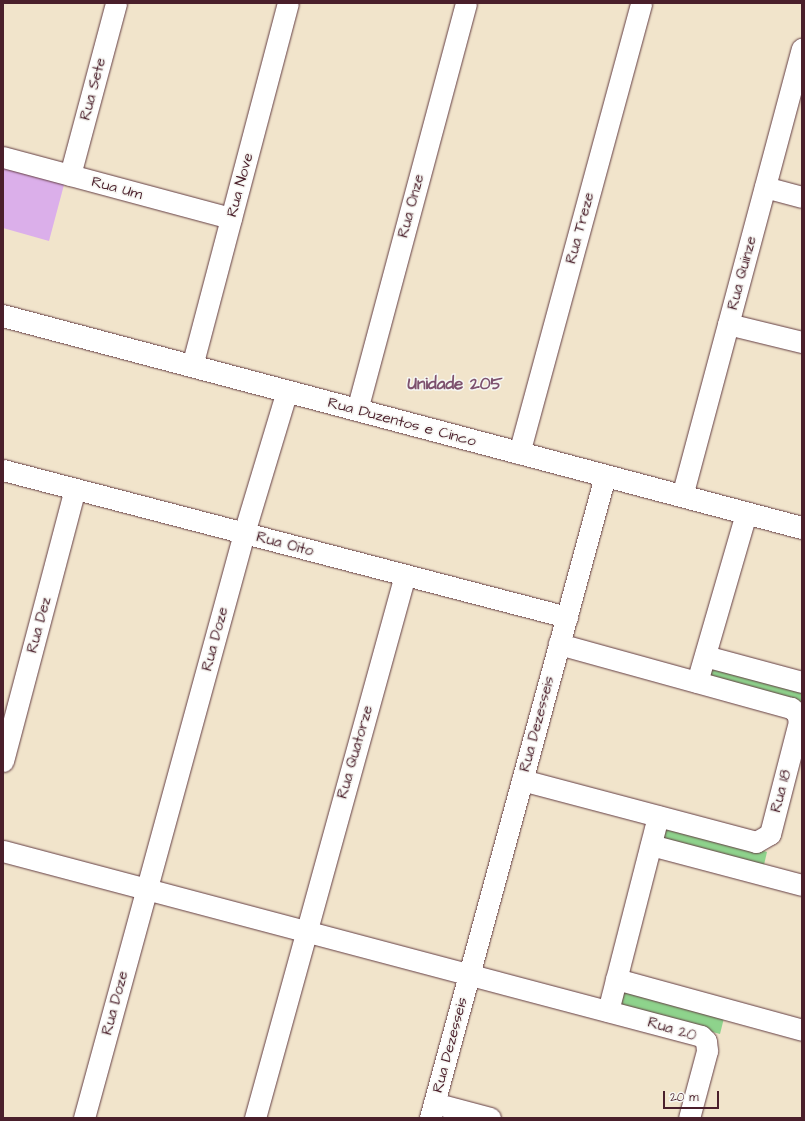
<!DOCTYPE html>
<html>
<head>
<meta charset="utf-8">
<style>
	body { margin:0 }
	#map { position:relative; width:805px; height:1121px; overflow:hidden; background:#f1e4cb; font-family:"Architects Daughter",sans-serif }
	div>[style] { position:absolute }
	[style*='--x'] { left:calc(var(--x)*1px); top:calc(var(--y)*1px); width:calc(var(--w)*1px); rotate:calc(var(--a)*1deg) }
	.green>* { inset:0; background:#8ed38c }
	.building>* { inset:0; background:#dbafea }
	.roads { filter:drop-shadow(0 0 1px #633d43) drop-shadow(0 0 1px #633d43) }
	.minor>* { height:21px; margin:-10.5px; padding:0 10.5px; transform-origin:10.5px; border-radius:10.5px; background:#fff }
	.tertiary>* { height:22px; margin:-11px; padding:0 11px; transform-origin:11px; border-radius:11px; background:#fff }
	span { translate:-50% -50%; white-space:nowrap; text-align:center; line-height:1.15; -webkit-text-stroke:3px #f6f6f2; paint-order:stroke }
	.street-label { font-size:15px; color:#4a1f2b }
	.quarter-label { font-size:17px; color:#7d516e; font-weight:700 }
	.frame { position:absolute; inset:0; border:4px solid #4a1f2b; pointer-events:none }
	.scale { position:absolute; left:663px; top:1091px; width:56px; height:18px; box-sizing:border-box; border:2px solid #4a1f2b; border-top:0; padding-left:5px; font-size:12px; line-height:14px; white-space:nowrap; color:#4a1f2b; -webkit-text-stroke:3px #f6f6f2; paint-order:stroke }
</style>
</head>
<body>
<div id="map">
	<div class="green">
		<i style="clip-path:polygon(710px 663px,802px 689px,802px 702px,707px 677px)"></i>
		<i style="clip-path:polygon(663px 823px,767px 852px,763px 869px,659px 840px)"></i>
		<i style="clip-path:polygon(619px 985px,725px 1014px,720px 1034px,614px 1005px)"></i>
	</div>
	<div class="building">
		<i style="clip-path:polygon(3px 165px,65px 181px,49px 241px,3px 228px)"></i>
	</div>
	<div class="roads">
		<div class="minor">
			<i style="--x:3;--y:157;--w:236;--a:15"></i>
			<i style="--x:70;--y:175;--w:178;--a:-75"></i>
			<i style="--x:765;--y:187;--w:38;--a:15"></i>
			<i style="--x:728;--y:324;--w:76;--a:13.7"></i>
			<i style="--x:192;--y:366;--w:375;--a:-75.2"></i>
			<i style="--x:357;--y:410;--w:421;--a:-75"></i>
			<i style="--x:519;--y:453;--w:466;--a:-74.8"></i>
			<i style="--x:3;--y:470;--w:583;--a:14.61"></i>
			<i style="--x:682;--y:496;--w:463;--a:-75"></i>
			<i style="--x:705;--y:656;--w:100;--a:15"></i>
			<i style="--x:697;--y:682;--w:176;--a:-73.8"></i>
			<i style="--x:3;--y:761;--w:281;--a:-75.2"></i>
			<i style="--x:522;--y:780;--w:242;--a:14.8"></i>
			<i style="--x:756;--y:842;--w:16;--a:-30"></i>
			<i style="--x:770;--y:834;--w:116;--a:-75.5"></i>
			<i style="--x:799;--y:722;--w:9;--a:-103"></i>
			<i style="--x:797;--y:713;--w:8;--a:-140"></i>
			<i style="--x:791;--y:708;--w:241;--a:-164.6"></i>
			<i style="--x:651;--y:845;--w:156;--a:14.8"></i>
			<i style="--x:3;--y:851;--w:722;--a:14.84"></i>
			<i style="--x:701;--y:1036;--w:7;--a:45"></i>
			<i style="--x:706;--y:1041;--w:10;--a:84"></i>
			<i style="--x:707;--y:1051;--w:69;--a:105"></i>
			<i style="--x:616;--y:979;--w:193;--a:15.3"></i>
			<i style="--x:608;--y:1011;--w:201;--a:-75.6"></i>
			<i style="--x:434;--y:1103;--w:58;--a:15"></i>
			<i style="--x:84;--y:1118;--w:606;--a:-74.7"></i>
			<i style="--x:244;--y:533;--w:148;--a:-73.2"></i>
			<i style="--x:255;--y:1118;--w:563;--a:-74.56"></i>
			<i style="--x:430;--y:1118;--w:665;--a:-74.75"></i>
		</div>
		<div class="tertiary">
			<i style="--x:3;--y:316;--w:827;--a:14.86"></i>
		</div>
	</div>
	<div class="street-label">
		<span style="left:93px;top:89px;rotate:-75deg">Rua Sete</span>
		<span style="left:240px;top:185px;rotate:-75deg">Rua Nove</span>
		<span style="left:117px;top:188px;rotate:15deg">Rua Um</span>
		<span style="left:411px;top:206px;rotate:-75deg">Rua Onze</span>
		<span style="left:580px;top:228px;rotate:-75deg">Rua Treze</span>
		<span style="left:742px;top:273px;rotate:-75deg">Rua Quinze</span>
		<span style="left:402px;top:422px;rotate:15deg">Rua Duzentos e Cinco</span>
		<span style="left:285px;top:544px;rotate:15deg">Rua Oito</span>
		<span style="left:39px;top:625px;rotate:-75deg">Rua Dez</span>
		<span style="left:215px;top:639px;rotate:-75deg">Rua Doze</span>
		<span style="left:537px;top:724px;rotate:-75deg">Rua Dezesseis</span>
		<span style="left:355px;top:752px;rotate:-74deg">Rua Quatorze</span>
		<span style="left:781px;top:791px;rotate:-75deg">Rua 18</span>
		<span style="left:115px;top:1003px;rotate:-75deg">Rua Doze</span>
		<span style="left:672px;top:1029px;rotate:17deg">Rua 20</span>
		<span style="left:450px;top:1045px;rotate:-75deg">Rua Dezesseis</span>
	</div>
	<div class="quarter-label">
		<span style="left:455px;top:385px">Unidade 205</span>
	</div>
	<div class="frame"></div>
	<div class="scale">20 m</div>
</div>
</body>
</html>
